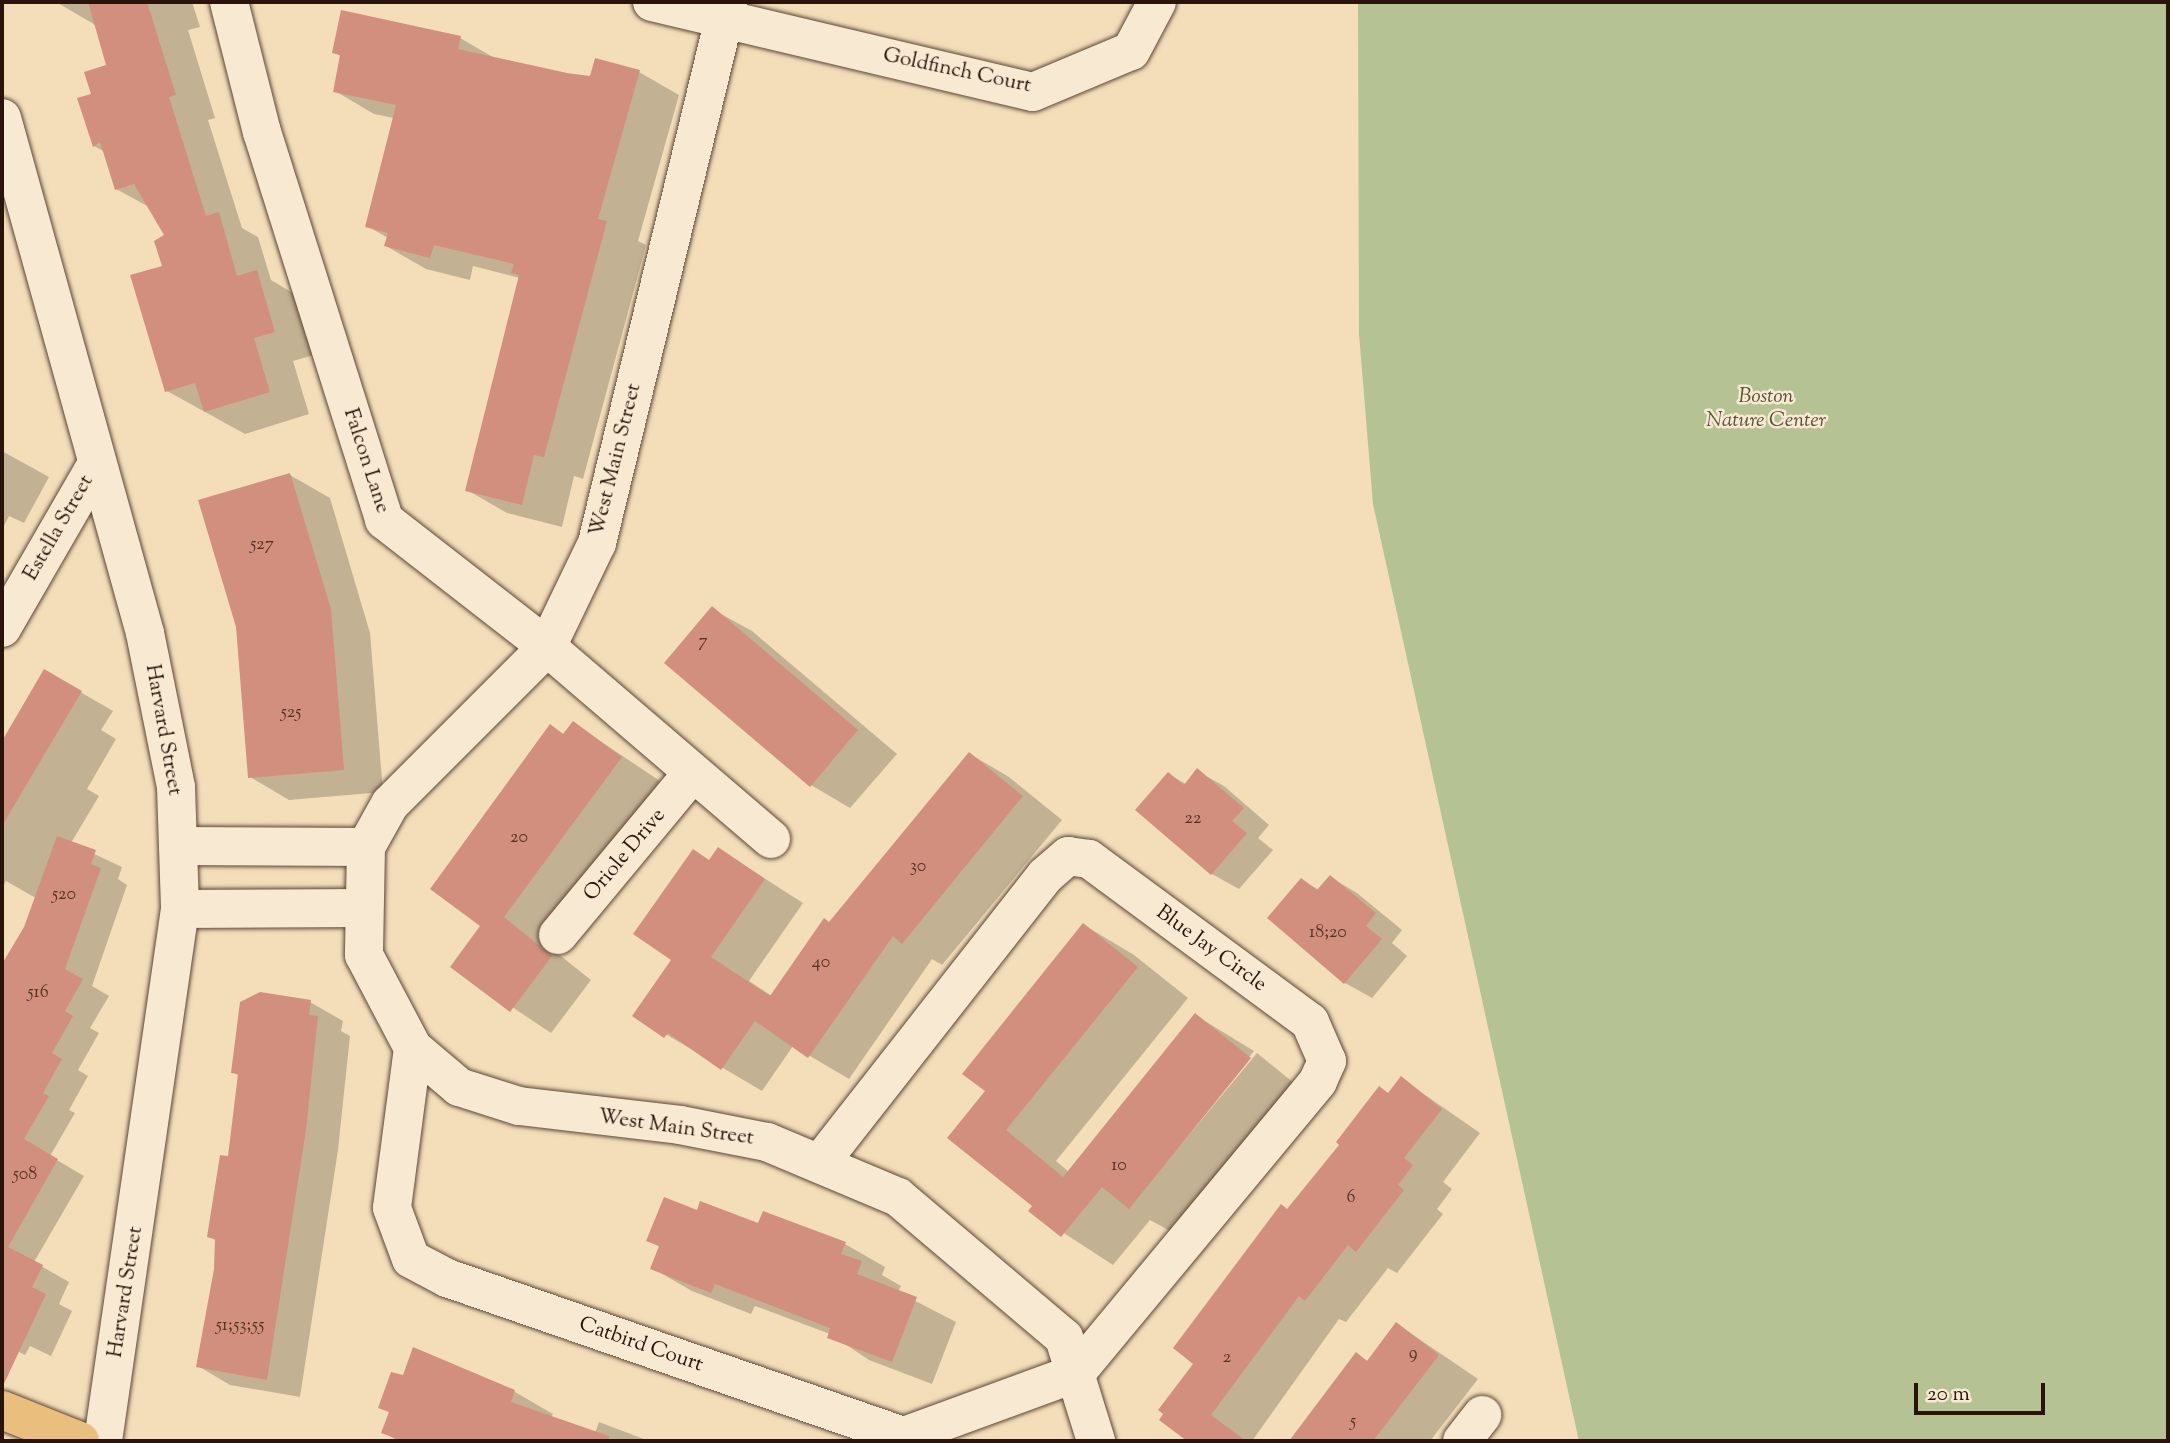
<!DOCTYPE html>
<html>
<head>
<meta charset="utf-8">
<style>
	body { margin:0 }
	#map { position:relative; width:2170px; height:1443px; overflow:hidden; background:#f4deba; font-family:"Sorts Mill Goudy",serif }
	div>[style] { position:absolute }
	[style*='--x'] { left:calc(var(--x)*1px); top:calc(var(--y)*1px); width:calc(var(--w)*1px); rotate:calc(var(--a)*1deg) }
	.green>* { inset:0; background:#b5c294 }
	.shadow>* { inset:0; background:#0003 }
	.building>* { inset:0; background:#d28f7d }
	.roads { filter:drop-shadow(0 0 2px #5c4637) drop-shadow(0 0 2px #5c4637) }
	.street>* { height:38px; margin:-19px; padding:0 19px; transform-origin:19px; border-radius:19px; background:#f8ead2 }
	.secondary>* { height:38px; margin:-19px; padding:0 19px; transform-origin:19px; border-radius:19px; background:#f8ead2 }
	.highway>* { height:38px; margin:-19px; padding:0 19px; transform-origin:19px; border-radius:19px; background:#eabf7d }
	span { translate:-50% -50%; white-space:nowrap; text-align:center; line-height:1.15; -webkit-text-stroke:5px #f8ead2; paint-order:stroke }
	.number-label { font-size:18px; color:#533228 }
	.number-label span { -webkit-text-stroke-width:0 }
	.street-label { font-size:21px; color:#29130b }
	.park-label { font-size:21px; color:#5a503b; font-style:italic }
	.frame { position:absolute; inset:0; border:4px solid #29130b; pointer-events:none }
	.scale { position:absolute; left:1914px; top:1383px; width:131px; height:32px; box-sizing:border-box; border:4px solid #29130b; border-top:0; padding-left:9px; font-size:21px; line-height:24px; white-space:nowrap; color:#29130b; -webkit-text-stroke:5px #f8ead2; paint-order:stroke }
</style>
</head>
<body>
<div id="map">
	<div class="green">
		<i style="clip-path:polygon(1358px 2px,2168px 2px,2168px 1441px,1579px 1441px,1373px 504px,1359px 334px)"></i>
	</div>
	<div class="shadow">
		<i style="clip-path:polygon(56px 2px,192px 2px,200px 27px,188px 30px,215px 118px,208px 120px,242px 228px,258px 237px,271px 280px,296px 295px,314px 355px,293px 361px,309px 414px,245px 434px,167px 391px,166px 235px,151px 208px,116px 189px,105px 152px,94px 146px,93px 95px,108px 66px,97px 26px)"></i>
		<i style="clip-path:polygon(460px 38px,498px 60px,591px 78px,639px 72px,679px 95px,638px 241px,646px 245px,583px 479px,574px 476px,562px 527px,507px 513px,467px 490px,520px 278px,473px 266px,470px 280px,426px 269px,386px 246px,388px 238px,367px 226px,394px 118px,374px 114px,335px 91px,342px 57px,334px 52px)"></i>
		<i style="clip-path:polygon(2px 451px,49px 477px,24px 523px,9px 516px,2px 530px)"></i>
		<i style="clip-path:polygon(290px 475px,330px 498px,370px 633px,383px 792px,289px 800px,250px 777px)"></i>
		<i style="clip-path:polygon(712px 609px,752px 631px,897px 754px,850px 808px,811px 785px)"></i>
		<i style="clip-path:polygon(44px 671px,113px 711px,101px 730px,116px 739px,87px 789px,99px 796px,71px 843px,122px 867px,118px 879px,127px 885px,92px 986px,109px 996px,90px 1028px,99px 1033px,78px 1070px,88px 1076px,69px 1110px,75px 1113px,50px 1156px,84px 1176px,34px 1262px,69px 1282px,59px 1304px,72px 1311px,51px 1356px,30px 1346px,25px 1355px,2px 1343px,2px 968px,41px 901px,6px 881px,2px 889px,2px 745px)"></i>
		<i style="clip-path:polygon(573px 723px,660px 781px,542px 941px,591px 980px,551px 1033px,452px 967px,483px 926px,551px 727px,565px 735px)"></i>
		<i style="clip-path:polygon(970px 754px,1009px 777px,1062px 820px,942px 965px,932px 959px,849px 1079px,793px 1046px,762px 1091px,635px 1016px,673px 960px,693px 851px,710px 861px,719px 849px,803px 903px,749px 981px,772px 996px)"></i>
		<i style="clip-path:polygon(1197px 771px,1224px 786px,1269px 825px,1258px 838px,1273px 850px,1239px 889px,1212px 874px,1137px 810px,1168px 774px,1186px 784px)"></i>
		<i style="clip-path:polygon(1330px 877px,1357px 893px,1402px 930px,1392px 943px,1407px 956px,1372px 998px,1345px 983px,1269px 918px,1302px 880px,1319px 890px)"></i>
		<i style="clip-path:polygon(1084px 925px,1134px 955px,1188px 998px,1056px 1161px,1069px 1172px,1195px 1015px,1254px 1051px,1129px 1207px,1257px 1053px,1300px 1088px,1181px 1237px,1150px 1220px,1113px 1265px,1030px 1211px,1034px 1206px,987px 1091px)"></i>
		<i style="clip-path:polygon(310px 1002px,343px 1021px,341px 1031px,350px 1036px,338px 1150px,300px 1397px,230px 1385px,198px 1366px,215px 1269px,217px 1241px,209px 1237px,229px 1158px,239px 1076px,233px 1072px)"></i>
		<i style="clip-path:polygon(1402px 1079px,1480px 1133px,1443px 1182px,1452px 1189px,1437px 1209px,1443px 1214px,1397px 1273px,1388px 1268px,1346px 1322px,1339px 1319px,1252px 1441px,1186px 1441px,1196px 1363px,1288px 1211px)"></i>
		<i style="clip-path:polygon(698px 1212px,759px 1225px,764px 1213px,845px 1244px,885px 1267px,882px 1275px,901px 1286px,898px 1292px,956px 1322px,932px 1384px,869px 1360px,830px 1334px,755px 1306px,751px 1314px,692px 1291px,652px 1268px,660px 1247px,649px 1241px)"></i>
		<i style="clip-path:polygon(1397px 1324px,1478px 1379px,1430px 1441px,1291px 1441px,1357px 1355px,1368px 1361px)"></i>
		<i style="clip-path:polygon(414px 1350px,515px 1392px,553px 1414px,551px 1417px,595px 1433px,599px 1422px,649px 1441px,398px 1441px,383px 1432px,390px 1413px,380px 1407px,404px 1377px)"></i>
	</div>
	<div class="building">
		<i style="clip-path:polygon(88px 2px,147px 2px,176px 95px,169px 97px,206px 216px,219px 212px,237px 276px,257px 270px,275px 332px,254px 338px,270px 392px,204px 412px,195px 383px,165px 392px,130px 275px,162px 266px,154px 241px,164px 235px,134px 184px,115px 190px,100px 142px,93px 147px,77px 98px,91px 94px,84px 72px,106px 65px)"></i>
		<i style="clip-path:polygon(341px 10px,461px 36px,458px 49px,567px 73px,590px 76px,595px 58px,640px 70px,598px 219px,607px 221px,544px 457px,534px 455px,522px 505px,465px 491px,519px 275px,511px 273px,514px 264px,434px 245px,430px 258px,384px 246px,388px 233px,365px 227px,396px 105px,333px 92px,340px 55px,332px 53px)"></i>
		<i style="clip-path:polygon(290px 473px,331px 609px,344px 770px,248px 778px,236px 627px,198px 500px)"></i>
		<i style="clip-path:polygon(712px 606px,858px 730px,810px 787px,664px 663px)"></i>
		<i style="clip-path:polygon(44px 669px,82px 691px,2px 826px,2px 741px)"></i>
		<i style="clip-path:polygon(573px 721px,622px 757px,504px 917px,552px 956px,510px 1012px,450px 967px,480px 926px,430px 889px,550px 724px,563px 734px)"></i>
		<i style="clip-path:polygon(969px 752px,1023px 796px,902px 944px,893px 936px,808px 1058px,755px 1021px,721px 1070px,668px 1033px,664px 1038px,632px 1016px,671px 960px,633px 934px,693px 849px,709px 860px,718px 847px,765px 879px,711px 957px,770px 996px,824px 918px,829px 922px)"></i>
		<i style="clip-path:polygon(1197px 768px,1244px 808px,1232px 821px,1247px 833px,1211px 875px,1135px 810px,1168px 772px,1184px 785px)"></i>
		<i style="clip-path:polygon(57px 836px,96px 850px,91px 864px,101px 868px,65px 969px,83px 979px,65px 1011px,73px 1016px,52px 1053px,62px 1059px,43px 1093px,49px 1096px,24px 1139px,58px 1159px,8px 1247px,43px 1265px,32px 1287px,46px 1294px,2px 1388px,2px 964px,24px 927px)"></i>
		<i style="clip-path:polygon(1330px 875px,1376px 913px,1366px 926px,1382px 939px,1344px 984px,1267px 918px,1301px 878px,1317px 890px)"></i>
		<i style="clip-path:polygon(1083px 923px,1138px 967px,1006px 1130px,1063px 1177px,1195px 1013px,1251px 1058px,1129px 1209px,1102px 1187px,1061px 1237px,1028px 1211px,1032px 1206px,947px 1138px,985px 1091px,962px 1074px)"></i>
		<i style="clip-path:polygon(260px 992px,311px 1000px,309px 1015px,318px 1016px,306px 1130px,267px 1380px,196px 1367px,214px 1269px,215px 1239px,207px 1237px,220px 1155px,228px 1156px,238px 1074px,231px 1073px,240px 1002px)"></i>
		<i style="clip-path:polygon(1401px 1076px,1442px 1109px,1404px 1158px,1413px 1165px,1398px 1185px,1404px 1190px,1356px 1252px,1348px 1245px,1305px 1301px,1299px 1296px,1211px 1415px,1246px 1441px,1187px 1441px,1159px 1420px,1163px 1414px,1158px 1410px,1193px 1364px,1173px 1348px,1281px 1204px,1287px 1209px,1339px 1145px,1336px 1142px,1379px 1086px,1388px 1093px)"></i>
		<i style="clip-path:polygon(664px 1197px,697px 1210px,700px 1201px,758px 1223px,763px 1211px,846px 1242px,841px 1254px,862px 1261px,857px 1274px,917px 1297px,892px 1362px,827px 1338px,830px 1328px,715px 1284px,711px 1293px,650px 1269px,659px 1246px,646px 1241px)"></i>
		<i style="clip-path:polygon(1396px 1322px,1439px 1355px,1373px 1441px,1289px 1441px,1356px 1352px,1367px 1361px)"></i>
		<i style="clip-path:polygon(413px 1347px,515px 1390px,511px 1402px,609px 1436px,608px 1441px,403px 1441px,381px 1433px,389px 1412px,378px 1408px,391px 1372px,403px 1375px)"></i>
	</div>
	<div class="roads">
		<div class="street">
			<i style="--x:229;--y:2;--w:134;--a:75.8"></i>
			<i style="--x:262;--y:132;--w:407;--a:72.5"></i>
			<i style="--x:384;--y:520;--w:207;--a:37.9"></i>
			<i style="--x:547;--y:647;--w:295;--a:40.6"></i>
			<i style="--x:652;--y:2;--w:391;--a:13.3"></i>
			<i style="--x:1033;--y:92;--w:106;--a:-22.7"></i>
			<i style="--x:1131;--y:51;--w:55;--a:-62"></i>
			<i style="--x:728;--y:2;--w:557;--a:103.61"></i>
			<i style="--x:597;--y:543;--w:115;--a:115.7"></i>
			<i style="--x:547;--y:647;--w:222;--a:135"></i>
			<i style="--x:390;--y:804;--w:49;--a:119.2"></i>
			<i style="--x:366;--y:847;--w:108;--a:91.1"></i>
			<i style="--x:364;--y:955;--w:105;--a:62.2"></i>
			<i style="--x:413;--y:1048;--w:60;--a:40.3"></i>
			<i style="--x:459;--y:1087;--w:63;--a:17.6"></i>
			<i style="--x:519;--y:1106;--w:162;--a:6.7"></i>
			<i style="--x:680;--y:1125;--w:89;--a:11.1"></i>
			<i style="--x:767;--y:1142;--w:142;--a:22.8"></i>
			<i style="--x:898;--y:1197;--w:218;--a:40.3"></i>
			<i style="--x:1064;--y:1338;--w:108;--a:72.7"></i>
			<i style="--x:2;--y:628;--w:188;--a:-60"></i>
			<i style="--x:178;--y:846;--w:188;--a:0.3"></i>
			<i style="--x:180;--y:909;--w:184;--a:-0.3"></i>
			<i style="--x:558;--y:935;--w:208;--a:-50.3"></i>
			<i style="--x:413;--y:1048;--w:161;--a:97.5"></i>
			<i style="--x:392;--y:1208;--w:54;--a:69.6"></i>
			<i style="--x:411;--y:1259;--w:41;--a:27.8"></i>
			<i style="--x:447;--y:1278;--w:484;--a:19.1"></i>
			<i style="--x:904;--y:1436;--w:183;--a:-20.1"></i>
			<i style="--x:1076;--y:1373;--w:379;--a:-50.3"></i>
			<i style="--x:1318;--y:1081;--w:22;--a:-66"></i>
			<i style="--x:1327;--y:1061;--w:43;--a:-113.6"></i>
			<i style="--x:1310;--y:1022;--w:275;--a:-143.6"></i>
			<i style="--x:1089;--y:859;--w:21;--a:-172"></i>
			<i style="--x:1068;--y:856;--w:30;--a:139"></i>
			<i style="--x:1045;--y:876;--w:363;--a:128.1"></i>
			<i style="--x:1462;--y:1441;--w:33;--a:-52"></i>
		</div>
		<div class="secondary">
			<i style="--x:2;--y:118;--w:534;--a:74.48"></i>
			<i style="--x:145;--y:633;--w:157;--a:78.6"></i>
			<i style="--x:176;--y:787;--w:122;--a:88.1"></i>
			<i style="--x:180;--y:909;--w:538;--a:98.24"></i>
		</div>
		<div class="highway">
			<i style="--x:2;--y:1410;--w:84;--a:21.7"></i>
		</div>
	</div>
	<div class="number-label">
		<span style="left:262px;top:545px">527</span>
		<span style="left:703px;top:642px">7</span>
		<span style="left:291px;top:713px">525</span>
		<span style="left:1193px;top:819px">22</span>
		<span style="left:519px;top:838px">20</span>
		<span style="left:918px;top:867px">30</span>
		<span style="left:64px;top:895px">520</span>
		<span style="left:1328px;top:933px">18;20</span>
		<span style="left:821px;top:963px">40</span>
		<span style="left:38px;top:993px">516</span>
		<span style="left:1119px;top:1166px">10</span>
		<span style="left:25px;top:1175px">508</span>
		<span style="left:1351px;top:1198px">6</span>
		<span style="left:240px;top:1326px">51;53;55</span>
		<span style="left:1413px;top:1354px">9</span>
		<span style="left:1227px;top:1358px">2</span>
		<span style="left:1353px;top:1422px">5</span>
	</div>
	<div class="street-label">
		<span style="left:957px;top:71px;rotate:12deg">Goldfinch Court</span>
		<span style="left:616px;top:460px;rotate:-76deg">West Main Street</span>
		<span style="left:366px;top:461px;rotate:72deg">Falcon Lane</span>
		<span style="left:59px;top:528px;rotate:-60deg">Estella Street</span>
		<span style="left:163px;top:730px;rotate:80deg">Harvard Street</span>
		<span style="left:625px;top:855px;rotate:-50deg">Oriole Drive</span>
		<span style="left:1211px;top:949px;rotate:36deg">Blue Jay Circle</span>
		<span style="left:676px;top:1128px;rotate:8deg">West Main Street</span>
		<span style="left:126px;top:1292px;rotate:-81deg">Harvard Street</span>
		<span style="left:641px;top:1345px;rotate:19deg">Catbird Court</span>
	</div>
	<div class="park-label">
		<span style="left:1766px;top:409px">Boston<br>Nature Center</span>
	</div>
	<div class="frame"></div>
	<div class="scale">20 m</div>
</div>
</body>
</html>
